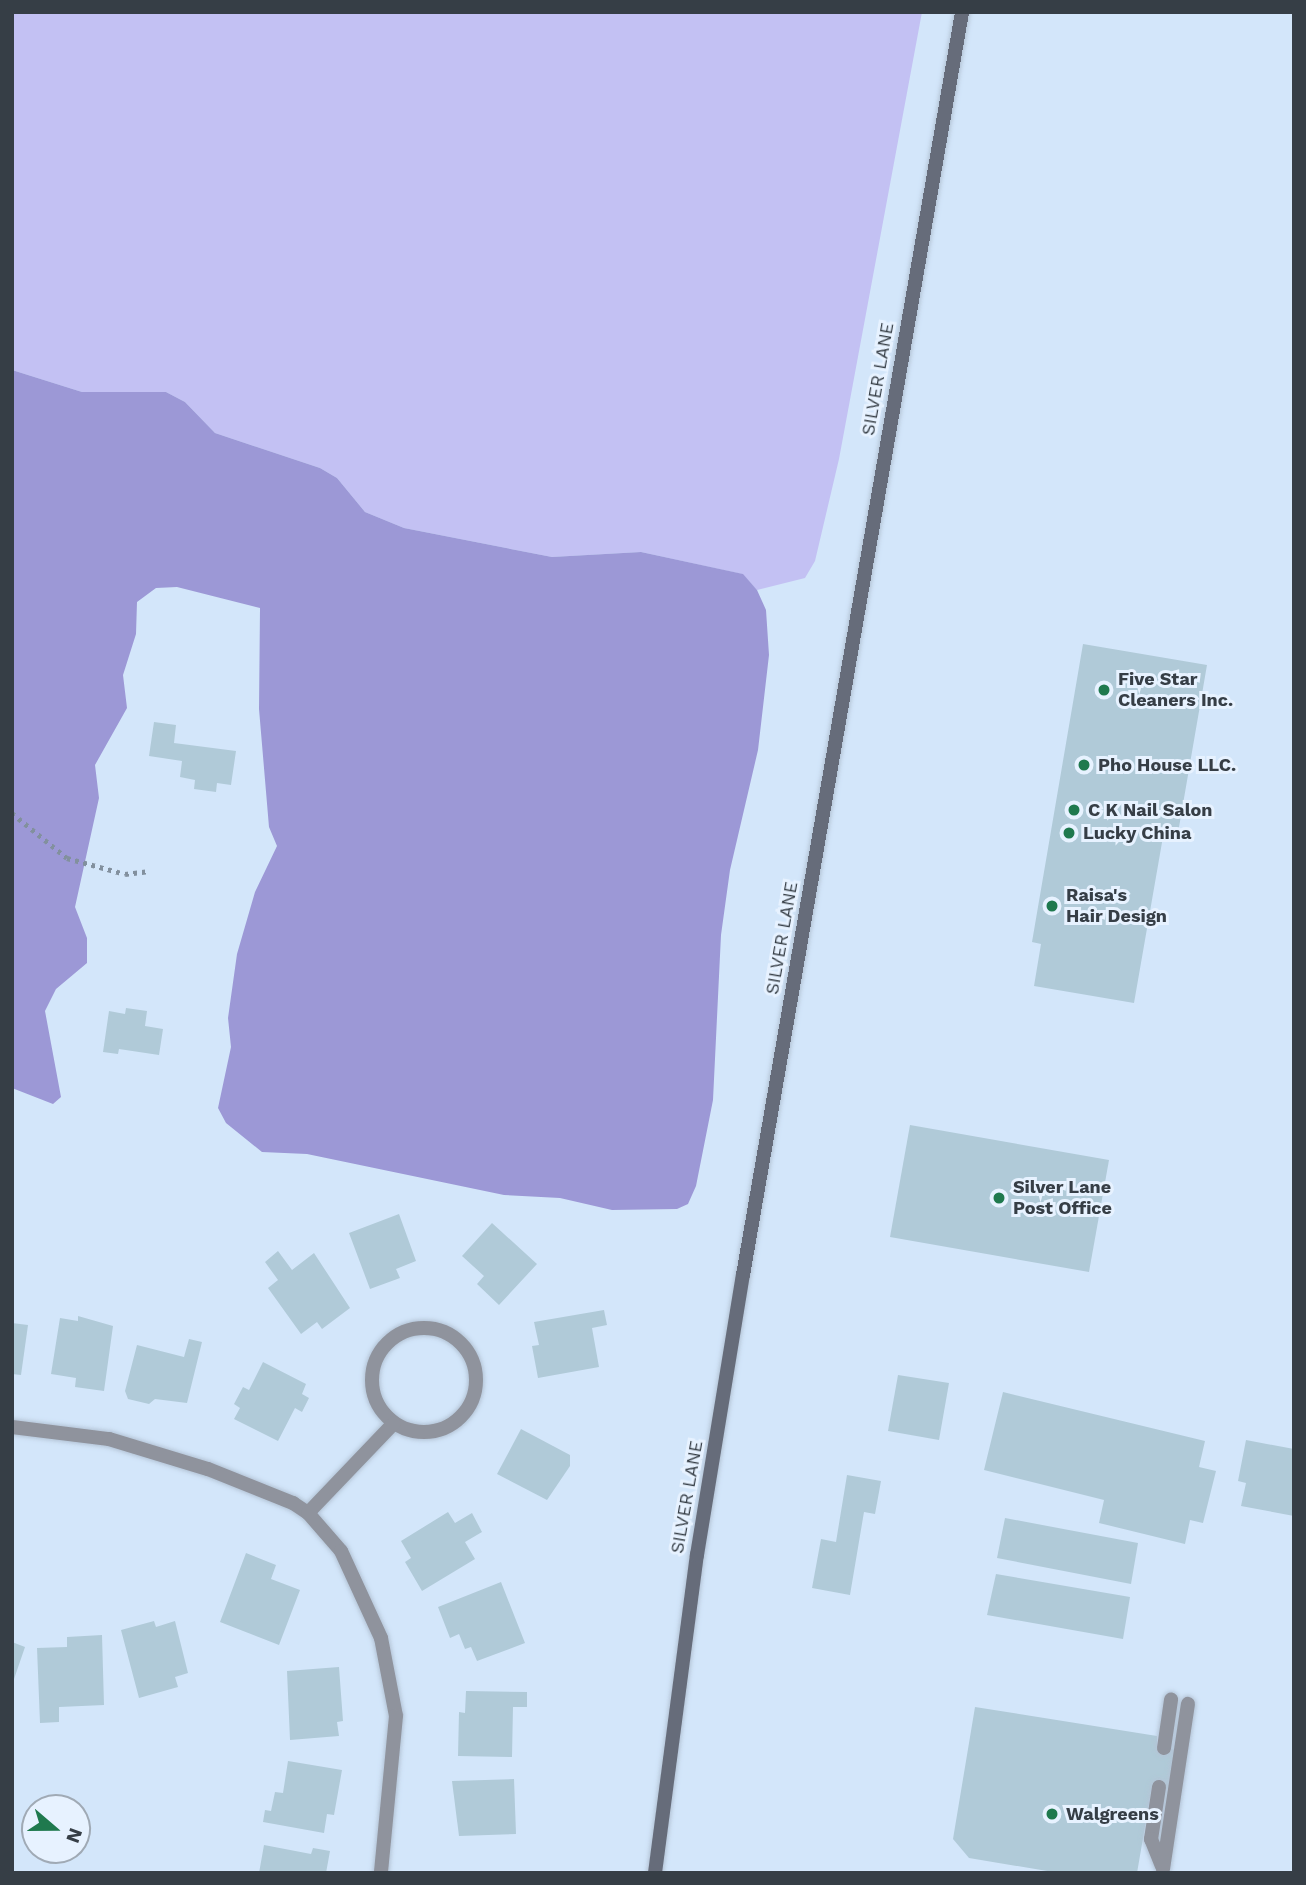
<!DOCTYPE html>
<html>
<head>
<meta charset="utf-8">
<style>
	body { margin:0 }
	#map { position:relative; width:1306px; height:1885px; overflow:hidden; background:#d3e6fa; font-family:"Work Sans",sans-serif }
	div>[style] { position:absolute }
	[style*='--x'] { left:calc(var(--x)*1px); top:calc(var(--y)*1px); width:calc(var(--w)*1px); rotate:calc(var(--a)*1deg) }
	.green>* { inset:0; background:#c3c1f3 }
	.forest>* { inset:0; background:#9c98d6 }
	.building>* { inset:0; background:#b0cad8 }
	.path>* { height:4.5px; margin-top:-2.25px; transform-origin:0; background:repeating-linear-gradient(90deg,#82909e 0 3.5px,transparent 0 8.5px) }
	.roads { filter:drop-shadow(0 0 2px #b4c4d6) drop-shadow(0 0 2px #b4c4d6) }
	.lane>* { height:14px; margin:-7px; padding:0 7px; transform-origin:7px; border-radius:7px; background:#8f939d }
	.street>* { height:14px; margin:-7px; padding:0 7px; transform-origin:7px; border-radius:7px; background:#8f939d }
	.street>.ring { margin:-7px; padding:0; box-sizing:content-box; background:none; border:14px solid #8f939d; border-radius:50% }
	.secondary>* { height:14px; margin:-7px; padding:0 7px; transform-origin:7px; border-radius:7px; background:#666c7a }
	.dots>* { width:19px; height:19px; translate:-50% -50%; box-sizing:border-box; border:4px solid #e7f2ff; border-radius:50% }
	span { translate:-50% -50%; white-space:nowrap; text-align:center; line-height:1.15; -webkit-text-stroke:6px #e7f2ff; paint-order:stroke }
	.street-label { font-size:18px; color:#363e46 }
	.poi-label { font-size:18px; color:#363e46; font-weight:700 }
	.left { translate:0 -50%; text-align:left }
	.frame { position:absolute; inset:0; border:14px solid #363e46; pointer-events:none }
	.north { position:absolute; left:21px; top:1794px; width:70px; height:70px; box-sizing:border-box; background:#e7f2ff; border:2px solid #a0aab5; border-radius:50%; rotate:110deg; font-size:19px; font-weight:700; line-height:28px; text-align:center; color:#363e46 }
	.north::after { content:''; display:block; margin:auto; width:24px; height:32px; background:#1f794e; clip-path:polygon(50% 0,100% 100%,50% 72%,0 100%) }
</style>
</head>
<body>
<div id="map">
	<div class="green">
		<i style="clip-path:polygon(12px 12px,922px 12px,839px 459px,815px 561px,805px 578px,757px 590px,742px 574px,641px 552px,552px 557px,404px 528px,365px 512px,337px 478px,320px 468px,215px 433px,185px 402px,166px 392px,82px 392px,12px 370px)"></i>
	</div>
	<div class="forest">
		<i style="clip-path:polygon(12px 370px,82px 392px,166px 392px,185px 402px,215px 433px,320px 468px,337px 478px,365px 512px,404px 528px,552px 557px,641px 552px,743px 574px,757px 590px,766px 610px,769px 655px,758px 750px,730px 870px,721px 935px,713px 1100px,696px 1186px,688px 1204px,677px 1209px,612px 1210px,560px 1198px,504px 1195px,307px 1154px,262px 1152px,226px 1123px,218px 1108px,231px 1047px,228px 1018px,237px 954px,255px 892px,277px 846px,269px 827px,259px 709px,260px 608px,177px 587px,156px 588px,137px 602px,136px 634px,123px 675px,127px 708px,95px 765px,99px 798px,75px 907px,87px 938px,87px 963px,56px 989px,45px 1011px,61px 1097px,53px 1104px,12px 1088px)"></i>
	</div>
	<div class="building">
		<i style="clip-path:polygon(1083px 644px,1207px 665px,1178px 833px,1164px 831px,1134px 1003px,1034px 986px,1041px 944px,1032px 942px)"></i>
		<i style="clip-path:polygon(154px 722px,176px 725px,174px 743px,236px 751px,231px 785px,217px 783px,216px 792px,194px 789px,195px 780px,180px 777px,182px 761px,149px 756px)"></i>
		<i style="clip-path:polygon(126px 1008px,147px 1011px,145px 1026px,163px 1029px,159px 1055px,119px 1049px,118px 1054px,103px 1052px,109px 1011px,125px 1014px)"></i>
		<i style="clip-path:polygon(910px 1125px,1109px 1160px,1089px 1272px,890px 1237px)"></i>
		<i style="clip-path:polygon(399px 1214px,416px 1261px,396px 1269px,400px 1278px,370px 1289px,349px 1233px)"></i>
		<i style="clip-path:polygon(492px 1223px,537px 1264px,499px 1305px,477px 1284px,484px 1276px,462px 1256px)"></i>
		<i style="clip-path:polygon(278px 1251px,292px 1270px,314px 1253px,350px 1308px,322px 1329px,317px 1322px,301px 1334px,268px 1288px,278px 1280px,265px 1262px)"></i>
		<i style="clip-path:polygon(604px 1310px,607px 1325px,592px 1328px,599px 1367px,538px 1378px,532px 1346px,539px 1345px,534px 1322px)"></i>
		<i style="clip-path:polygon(78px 1316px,113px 1326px,104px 1391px,75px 1387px,76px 1378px,51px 1374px,60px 1318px,78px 1321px)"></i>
		<i style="clip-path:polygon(12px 1323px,28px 1325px,21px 1375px,12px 1374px)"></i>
		<i style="clip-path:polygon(189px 1339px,202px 1342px,187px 1403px,155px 1399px,149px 1404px,128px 1399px,125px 1391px,137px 1345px,184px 1357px)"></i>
		<i style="clip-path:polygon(263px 1362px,306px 1384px,302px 1394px,309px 1398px,302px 1412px,295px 1408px,278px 1441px,234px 1419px,240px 1408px,234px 1404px,243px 1387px,249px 1390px)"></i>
		<i style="clip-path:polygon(898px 1375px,949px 1383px,939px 1440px,888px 1431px)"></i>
		<i style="clip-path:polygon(1003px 1392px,1205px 1441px,1199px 1467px,1216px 1471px,1203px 1523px,1190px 1520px,1185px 1544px,1099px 1523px,1104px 1500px,984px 1470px)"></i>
		<i style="clip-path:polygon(521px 1429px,570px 1455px,570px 1466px,547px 1500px,497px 1474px)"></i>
		<i style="clip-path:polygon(1246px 1440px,1294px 1449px,1294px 1516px,1241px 1506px,1246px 1483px,1238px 1481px)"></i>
		<i style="clip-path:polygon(847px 1475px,881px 1481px,875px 1514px,864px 1512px,850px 1595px,812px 1588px,821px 1539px,836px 1542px)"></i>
		<i style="clip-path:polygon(448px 1512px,455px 1523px,472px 1513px,482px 1532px,465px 1542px,475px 1559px,422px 1591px,405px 1562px,411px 1558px,401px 1541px)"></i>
		<i style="clip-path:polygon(1005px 1518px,1138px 1543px,1131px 1584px,997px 1558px)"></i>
		<i style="clip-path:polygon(246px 1553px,276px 1565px,271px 1579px,300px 1590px,279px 1645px,220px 1622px)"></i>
		<i style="clip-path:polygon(996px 1574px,1130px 1597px,1123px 1639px,987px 1615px)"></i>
		<i style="clip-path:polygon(501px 1582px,525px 1643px,477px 1661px,471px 1647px,465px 1649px,459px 1634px,450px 1638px,438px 1607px)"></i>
		<i style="clip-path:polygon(154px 1621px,156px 1627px,175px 1621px,188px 1673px,175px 1677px,178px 1687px,139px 1698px,121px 1630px)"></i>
		<i style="clip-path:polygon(102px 1635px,104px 1705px,59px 1707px,59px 1722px,40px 1723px,37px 1648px,67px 1647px,67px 1637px)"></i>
		<i style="clip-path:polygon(12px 1642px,25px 1647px,13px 1682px,12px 1682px)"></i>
		<i style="clip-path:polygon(339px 1667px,343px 1721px,337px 1722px,339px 1736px,290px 1740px,287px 1671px)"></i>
		<i style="clip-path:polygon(466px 1691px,527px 1692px,527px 1707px,513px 1707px,512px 1757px,458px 1756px,459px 1712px,465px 1713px)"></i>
		<i style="clip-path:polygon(975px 1707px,1157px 1736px,1157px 1747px,1182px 1750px,1175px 1790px,1152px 1786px,1137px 1873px,1059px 1873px,969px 1858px,953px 1839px)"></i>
		<i style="clip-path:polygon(288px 1761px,342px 1770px,334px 1815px,327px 1814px,324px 1833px,263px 1822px,265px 1810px,271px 1811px,275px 1792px,283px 1793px)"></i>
		<i style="clip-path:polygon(514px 1779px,516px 1834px,459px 1836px,452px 1781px)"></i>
		<i style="clip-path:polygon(264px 1845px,311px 1854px,313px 1848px,330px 1851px,326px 1873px,259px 1873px)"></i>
	</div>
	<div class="path">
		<i style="--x:12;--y:813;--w:71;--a:39.3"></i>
		<i style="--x:67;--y:858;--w:60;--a:15.4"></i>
		<i style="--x:125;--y:874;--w:25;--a:-7"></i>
	</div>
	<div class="roads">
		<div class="lane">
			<i style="--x:1164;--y:1748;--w:49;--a:-81.7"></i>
			<i style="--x:1159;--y:1787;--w:53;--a:98.7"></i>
			<i style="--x:1151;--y:1839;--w:29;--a:68"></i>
			<i style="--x:1163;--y:1869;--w:167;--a:-81.4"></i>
		</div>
		<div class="street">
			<i class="ring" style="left:372px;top:1328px;width:90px;height:90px"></i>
			<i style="--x:12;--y:1427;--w:98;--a:7.1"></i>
			<i style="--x:109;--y:1439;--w:103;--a:16.9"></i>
			<i style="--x:208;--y:1469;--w:92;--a:21.8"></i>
			<i style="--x:293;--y:1503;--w:18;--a:34"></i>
			<i style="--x:308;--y:1513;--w:50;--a:49"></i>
			<i style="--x:341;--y:1551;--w:96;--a:65.3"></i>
			<i style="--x:381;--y:1638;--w:79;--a:79.1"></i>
			<i style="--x:396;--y:1716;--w:158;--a:95.5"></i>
			<i style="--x:308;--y:1513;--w:124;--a:-46.3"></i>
		</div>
		<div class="secondary">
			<i style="--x:655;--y:1873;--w:321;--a:-82.5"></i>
			<i style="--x:697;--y:1555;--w:284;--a:-80.7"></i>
			<i style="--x:743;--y:1275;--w:1282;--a:-80.16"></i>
		</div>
	</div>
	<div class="dots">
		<i style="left:1104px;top:690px;background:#1f794e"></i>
		<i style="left:1084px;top:765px;background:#1f794e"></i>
		<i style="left:1074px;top:810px;background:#1f794e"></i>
		<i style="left:1069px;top:833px;background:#1f794e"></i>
		<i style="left:1052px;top:906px;background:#1f794e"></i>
		<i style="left:999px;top:1198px;background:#1f794e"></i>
		<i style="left:1052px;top:1814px;background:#1f794e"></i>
	</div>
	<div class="street-label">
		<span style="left:878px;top:379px;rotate:-80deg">SILVER LANE</span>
		<span style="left:782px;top:938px;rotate:-80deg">SILVER LANE</span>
		<span style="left:687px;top:1497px;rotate:-80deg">SILVER LANE</span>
	</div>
	<div class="poi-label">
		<span class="left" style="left:1118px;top:690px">Five Star<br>Cleaners Inc.</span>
		<span class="left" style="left:1098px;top:765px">Pho House LLC.</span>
		<span class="left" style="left:1088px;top:810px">C K Nail Salon</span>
		<span class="left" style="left:1083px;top:833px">Lucky China</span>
		<span class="left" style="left:1066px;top:906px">Raisa's<br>Hair Design</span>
		<span class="left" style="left:1013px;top:1198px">Silver Lane<br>Post Office</span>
		<span class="left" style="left:1066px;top:1814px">Walgreens</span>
	</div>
	<div class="frame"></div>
	<div class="north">N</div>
</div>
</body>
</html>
